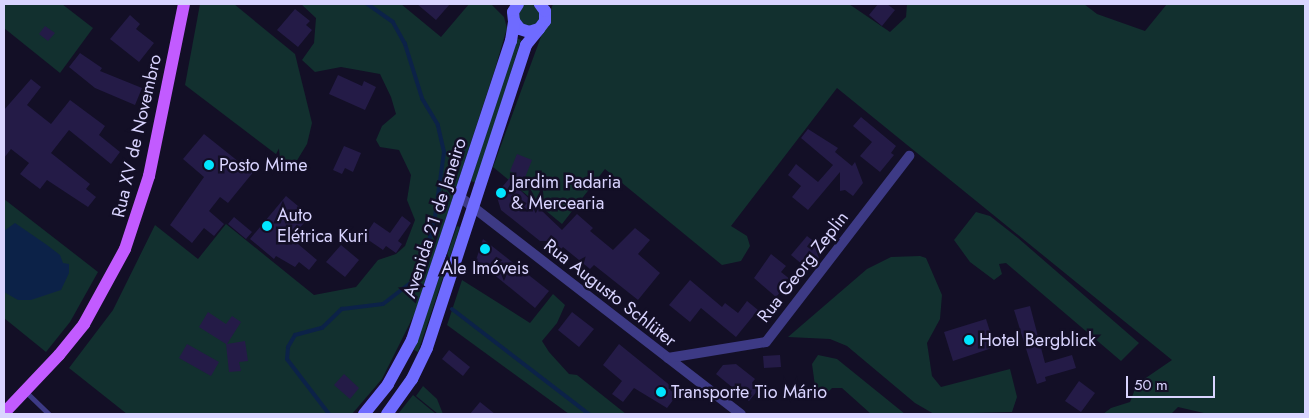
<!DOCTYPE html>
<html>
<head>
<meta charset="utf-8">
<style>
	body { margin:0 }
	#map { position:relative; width:1309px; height:418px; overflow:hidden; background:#130f26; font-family:Jost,sans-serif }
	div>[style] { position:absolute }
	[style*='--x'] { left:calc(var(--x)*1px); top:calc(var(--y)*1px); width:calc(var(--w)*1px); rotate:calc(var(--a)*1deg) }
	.green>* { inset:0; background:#12302f }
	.round { border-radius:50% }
	.water>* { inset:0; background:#0c2248 }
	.stream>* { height:4px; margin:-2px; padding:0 2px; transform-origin:2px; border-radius:2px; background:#0c2248 }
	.building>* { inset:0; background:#241b47 }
	.lane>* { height:5px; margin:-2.5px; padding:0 2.5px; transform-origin:2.5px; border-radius:2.5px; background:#3d3a85 }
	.street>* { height:10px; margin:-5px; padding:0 5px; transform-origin:5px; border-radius:5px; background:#3d3a85 }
	.secondary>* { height:12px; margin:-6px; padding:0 6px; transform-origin:6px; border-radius:6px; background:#6f6bff }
	.primary>* { height:12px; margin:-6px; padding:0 6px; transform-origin:6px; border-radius:6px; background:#c25bff }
	.dots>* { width:14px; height:14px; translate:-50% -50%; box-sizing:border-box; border:2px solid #130f26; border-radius:50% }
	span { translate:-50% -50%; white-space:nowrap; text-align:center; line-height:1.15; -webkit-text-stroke:5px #130f26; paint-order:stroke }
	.street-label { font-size:18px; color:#d9d4ff }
	.poi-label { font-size:18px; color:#d9d4ff }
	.left { translate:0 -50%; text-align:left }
	.frame { position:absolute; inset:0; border:5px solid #d9d4ff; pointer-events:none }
	.scale { position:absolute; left:1126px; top:376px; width:89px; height:22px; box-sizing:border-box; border:2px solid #d9d4ff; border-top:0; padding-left:6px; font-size:15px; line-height:18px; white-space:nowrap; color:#d9d4ff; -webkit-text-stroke:4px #130f26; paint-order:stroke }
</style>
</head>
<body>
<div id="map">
	<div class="green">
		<i style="clip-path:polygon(4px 4px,62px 4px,93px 28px,60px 73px,4px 28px)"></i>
		<i style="clip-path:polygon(200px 4px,234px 4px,295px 54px,312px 123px,307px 144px,293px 167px,185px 85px)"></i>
		<i style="clip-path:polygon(301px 4px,401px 4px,441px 37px,469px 4px,491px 4px,504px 17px,507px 28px,495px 69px,415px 313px,382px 379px,352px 414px,127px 414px,69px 368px,113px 310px,155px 225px,198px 259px,226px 224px,314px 295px,356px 287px,378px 260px,396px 254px,405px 246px,415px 220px,407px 200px,411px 175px,399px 150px,380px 147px,376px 140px,382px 126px,396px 114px,391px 97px,380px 74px,341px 67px,315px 72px,302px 60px,314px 43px,316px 18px)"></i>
		<i style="clip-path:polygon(553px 4px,849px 4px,890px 32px,906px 17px,907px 4px,1084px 4px,1097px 14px,1145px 31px,1167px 4px,1305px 4px,1305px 414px,1208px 414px,1178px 407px,1171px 414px,1103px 414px,1111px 408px,1130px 402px,1137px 384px,1172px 360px,837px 88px,731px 226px,747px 236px,750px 246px,741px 261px,722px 265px,605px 169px,562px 224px,493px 167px)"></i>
		<i class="round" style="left:518px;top:4px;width:22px;height:22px"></i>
		<i style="clip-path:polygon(516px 38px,521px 40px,476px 183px,471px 181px)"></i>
		<i style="clip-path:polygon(4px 199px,98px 272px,70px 322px,46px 352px,4px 318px)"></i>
		<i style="clip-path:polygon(976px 212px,990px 216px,1018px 238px,1139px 343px,1121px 361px,1006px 263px,999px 264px,1002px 274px,994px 280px,970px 262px,954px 240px)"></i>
		<i style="clip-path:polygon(457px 226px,460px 227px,418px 352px,414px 350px)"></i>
		<i style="clip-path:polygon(920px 256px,926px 258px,942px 295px,940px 319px,927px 343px,932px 376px,941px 387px,1010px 369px,1017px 397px,1012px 412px,934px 414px,915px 403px,847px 346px,830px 339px,788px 337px,867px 269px,891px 257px)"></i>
		<i style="clip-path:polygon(462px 280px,530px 323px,553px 294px,565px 305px,557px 323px,542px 341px,549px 352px,569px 374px,577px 375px,626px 414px,569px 414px,447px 325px)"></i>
		<i style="clip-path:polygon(818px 355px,837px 359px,905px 414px,871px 414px,842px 388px,832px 388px,825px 395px,816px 393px,812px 364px)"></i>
		<i style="clip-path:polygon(423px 386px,437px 399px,443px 414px,438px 414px,416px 396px)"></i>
		<i style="clip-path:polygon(413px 395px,436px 414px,398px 414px)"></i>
	</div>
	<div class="water">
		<i style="clip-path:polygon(15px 223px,47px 245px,60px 255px,63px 263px,69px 264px,69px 273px,61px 290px,31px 300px,18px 300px,4px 292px,4px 231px)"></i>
	</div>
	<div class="stream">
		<i style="--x:452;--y:309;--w:173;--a:37.5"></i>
		<i style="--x:329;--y:414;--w:69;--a:-127.4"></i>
		<i style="--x:287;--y:359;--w:12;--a:-85"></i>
		<i style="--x:288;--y:347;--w:14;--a:-60"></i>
		<i style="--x:295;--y:335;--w:28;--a:-15"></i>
		<i style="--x:322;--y:328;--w:28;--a:-44"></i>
		<i style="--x:342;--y:309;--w:41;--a:-7"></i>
		<i style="--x:383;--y:304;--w:43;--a:-37.4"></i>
		<i style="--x:417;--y:278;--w:57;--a:-72.5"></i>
		<i style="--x:434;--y:224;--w:73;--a:-82.1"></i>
		<i style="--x:444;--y:152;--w:28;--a:-103"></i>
		<i style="--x:438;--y:125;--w:31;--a:-121"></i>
		<i style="--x:422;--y:98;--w:57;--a:-107.5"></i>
		<i style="--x:405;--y:44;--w:25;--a:-119"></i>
		<i style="--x:393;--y:22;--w:32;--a:-145"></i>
	</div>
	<div class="building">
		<i style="clip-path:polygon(417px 4px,450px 4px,436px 20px)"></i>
		<i style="clip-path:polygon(878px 4px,887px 4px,895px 10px,882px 26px,869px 15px)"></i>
		<i style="clip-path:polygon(295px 9px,310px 21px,306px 25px,312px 30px,298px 47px,277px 30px)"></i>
		<i style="clip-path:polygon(130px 15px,140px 24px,136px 29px,154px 43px,139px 62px,110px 39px)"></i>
		<i style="clip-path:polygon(45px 26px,55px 33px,48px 41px,39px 34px)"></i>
		<i style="clip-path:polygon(80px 53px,102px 68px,100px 71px,142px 88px,135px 105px,95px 88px,69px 67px)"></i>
		<i style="clip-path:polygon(338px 75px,362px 86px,364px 81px,376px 87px,365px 110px,329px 94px)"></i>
		<i style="clip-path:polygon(31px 79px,41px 87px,27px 105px,51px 124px,70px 100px,105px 126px,99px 135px,120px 152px,111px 164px,69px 130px,51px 153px,90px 184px,86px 189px,96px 197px,88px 207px,47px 180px,40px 189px,20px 174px,29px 163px,11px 149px,4px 158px,4px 110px)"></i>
		<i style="clip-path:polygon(861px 117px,896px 146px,891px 153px,894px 155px,880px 172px,860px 156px,872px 142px,853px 126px)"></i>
		<i style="clip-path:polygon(808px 129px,838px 148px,835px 152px,852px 166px,855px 162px,863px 183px,853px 196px,845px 190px,840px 191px,840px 172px,808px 210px,792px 197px,801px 186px,788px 175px,796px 164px,818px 182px,833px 165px,801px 138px)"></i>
		<i style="clip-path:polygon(204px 134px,239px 162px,242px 159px,255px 170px,228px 203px,220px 197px,209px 211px,224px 224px,214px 236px,204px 228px,192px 243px,170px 225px,204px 177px,183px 159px)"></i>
		<i style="clip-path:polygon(344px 146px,361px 153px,353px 172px,345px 168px,342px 174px,333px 170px)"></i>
		<i style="clip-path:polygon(517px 154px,532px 160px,520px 190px,562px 230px,577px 214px,593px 228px,590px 231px,613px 250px,635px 228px,650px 240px,638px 254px,660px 273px,638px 300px,594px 265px,590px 269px,563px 247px,560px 250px,549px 241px,540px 241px,501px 210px,496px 194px,514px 173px,510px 171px)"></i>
		<i style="clip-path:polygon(286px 196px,310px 216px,291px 238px,317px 260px,309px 270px,299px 262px,295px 267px,276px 256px,274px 259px,250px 239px)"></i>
		<i style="clip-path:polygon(402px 216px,411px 223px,398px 241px,402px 244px,396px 253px,386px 246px,383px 250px,364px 237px,374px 222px,390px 233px)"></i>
		<i style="clip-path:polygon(234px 217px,252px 232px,246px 239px,228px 224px)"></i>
		<i style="clip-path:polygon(807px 236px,825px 250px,809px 270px,791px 255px)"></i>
		<i style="clip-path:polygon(483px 239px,549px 291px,535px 308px,476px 260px)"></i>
		<i style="clip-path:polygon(341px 245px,359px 260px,345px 277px,326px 262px)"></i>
		<i style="clip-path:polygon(771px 254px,786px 266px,781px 272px,791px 280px,776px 297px,754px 278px)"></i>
		<i style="clip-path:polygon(690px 280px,722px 307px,725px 303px,738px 313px,747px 301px,758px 310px,736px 337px,701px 308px,690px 322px,669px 305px)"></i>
		<i style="clip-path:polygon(1030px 306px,1045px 363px,1072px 355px,1076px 368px,1045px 377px,1046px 381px,1037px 384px,1014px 310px)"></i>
		<i style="clip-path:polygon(208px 312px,226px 324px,232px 316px,241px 322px,227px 344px,245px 341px,248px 361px,239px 362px,241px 371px,229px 372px,226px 344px,199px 327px)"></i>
		<i style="clip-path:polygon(572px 312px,594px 329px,579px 347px,558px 330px)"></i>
		<i style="clip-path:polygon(986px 319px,995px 347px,953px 361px,944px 332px)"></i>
		<i style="clip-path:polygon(187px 344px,219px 362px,211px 376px,179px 358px)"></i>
		<i style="clip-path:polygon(619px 344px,672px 387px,670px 390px,677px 395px,667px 408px,634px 388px,623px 402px,612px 394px,622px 381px,603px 365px)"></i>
		<i style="clip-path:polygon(449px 350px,470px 367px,463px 376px,442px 359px)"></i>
		<i style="clip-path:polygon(780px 355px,781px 367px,764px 368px,763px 356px)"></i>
		<i style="clip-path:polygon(736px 364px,755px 379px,752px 383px,759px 389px,749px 401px,716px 374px,723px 365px)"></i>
		<i style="clip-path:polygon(344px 374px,359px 388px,350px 399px,334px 385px)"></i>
		<i style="clip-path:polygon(1079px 381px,1095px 393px,1081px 412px,1065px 401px)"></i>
		<i style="clip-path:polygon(480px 402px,495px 414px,470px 414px)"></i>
	</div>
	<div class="lane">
		<i style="--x:26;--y:392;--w:32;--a:44"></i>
	</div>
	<div class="street">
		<i style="--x:460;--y:197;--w:355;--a:37.7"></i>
		<i style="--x:668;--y:358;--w:99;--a:-9.3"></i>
		<i style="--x:766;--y:342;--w:235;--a:-52.4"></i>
	</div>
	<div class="secondary">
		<i style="--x:518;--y:4;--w:9;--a:122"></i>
		<i style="--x:513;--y:12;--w:9;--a:84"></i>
		<i style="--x:514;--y:21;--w:10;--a:53"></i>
		<i style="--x:520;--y:29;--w:9;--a:18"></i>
		<i style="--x:529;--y:32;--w:10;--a:-17"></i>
		<i style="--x:539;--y:29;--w:10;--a:-53"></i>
		<i style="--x:545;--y:21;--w:10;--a:-90"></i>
		<i style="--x:545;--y:11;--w:9;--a:-126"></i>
		<i style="--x:364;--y:414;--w:38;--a:-51"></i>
		<i style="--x:388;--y:384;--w:50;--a:-61.4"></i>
		<i style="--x:412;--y:340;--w:315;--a:-71.7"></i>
		<i style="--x:511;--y:41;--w:20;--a:-81"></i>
		<i style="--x:387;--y:414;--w:43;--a:-54.5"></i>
		<i style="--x:412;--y:379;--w:34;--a:-64"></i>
		<i style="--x:427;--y:348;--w:319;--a:-71.9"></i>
		<i style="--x:526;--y:45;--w:21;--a:-51"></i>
	</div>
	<div class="primary">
		<i style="--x:4;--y:413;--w:80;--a:-46.5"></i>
		<i style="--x:59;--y:355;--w:40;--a:-51"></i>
		<i style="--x:84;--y:324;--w:85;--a:-61.3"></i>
		<i style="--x:125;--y:249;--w:77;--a:-71.8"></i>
		<i style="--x:149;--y:176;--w:176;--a:-78.5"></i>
	</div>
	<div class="dots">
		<i style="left:209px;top:165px;background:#00e5ff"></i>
		<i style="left:501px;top:193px;background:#00e5ff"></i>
		<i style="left:267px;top:226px;background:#00e5ff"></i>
		<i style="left:485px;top:249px;background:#00e5ff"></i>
		<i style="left:969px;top:340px;background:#00e5ff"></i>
		<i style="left:661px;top:392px;background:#00e5ff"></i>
	</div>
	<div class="street-label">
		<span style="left:137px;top:136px;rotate:-77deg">Rua XV de Novembro</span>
		<span style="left:435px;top:218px;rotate:-72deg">Avenida 21 de Janeiro</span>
		<span style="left:803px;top:267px;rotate:-52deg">Rua Georg Zeplin</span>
		<span style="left:610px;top:293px;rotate:38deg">Rua Augusto Schlüter</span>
	</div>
	<div class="poi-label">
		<span class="left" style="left:219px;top:165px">Posto Mime</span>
		<span class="left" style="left:511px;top:193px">Jardim Padaria<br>&amp; Mercearia</span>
		<span class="left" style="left:277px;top:226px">Auto<br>Elétrica Kuri</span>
		<span style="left:485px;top:268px">Ale Imóveis</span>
		<span class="left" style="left:979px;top:340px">Hotel Bergblick</span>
		<span class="left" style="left:671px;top:392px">Transporte Tio Mário</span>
	</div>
	<div class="frame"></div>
	<div class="scale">50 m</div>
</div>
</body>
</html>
